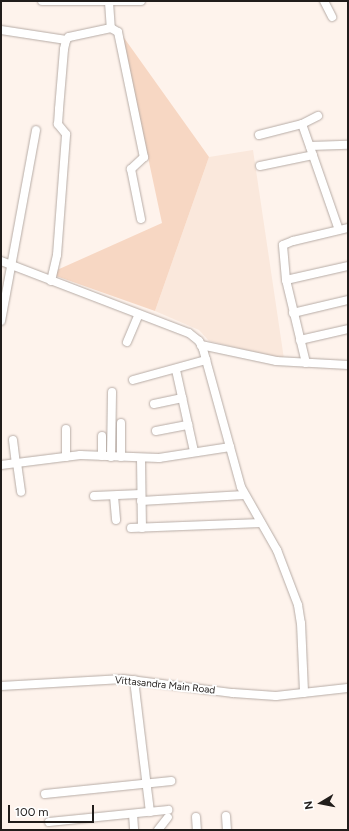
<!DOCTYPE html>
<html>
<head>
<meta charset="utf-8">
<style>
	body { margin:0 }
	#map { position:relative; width:349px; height:831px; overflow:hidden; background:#fef3ec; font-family:Figtree,sans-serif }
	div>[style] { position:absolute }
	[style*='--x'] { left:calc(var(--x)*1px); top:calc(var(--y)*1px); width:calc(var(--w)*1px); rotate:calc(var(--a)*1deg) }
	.built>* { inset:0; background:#fae8dc }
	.green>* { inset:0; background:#f7d7c3 }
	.roads { filter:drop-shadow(0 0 1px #b7aca6) drop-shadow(0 0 1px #b7aca6) }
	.minor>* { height:8px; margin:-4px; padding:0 4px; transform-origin:4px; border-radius:4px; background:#fff }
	span { translate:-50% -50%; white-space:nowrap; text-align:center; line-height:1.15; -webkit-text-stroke:3.5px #fff; paint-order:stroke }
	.street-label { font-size:10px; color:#211d1b }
	.frame { position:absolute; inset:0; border:2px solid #211d1b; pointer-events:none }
	.north { position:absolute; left:301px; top:783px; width:40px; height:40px; -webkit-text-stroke:3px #fff; paint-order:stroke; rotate:260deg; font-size:11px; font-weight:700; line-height:16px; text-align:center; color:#211d1b }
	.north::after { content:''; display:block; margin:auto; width:14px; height:18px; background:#211d1b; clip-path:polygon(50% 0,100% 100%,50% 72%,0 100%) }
	.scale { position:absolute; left:8px; top:805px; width:86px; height:18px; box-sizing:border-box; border:2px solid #211d1b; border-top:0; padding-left:5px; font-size:12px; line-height:14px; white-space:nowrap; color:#211d1b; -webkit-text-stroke:3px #fff; paint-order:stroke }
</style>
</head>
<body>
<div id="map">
	<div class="built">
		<i style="clip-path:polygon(253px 150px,284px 359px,209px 341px,199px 330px,155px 311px,209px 157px)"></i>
	</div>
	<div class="green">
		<i style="clip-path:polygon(122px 35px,209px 157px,155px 311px,56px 276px,57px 270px,162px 223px)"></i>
	</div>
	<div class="roads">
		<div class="minor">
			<i style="--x:42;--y:1;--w:99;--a:0"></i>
			<i style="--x:324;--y:1;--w:18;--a:63"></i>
			<i style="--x:109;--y:2;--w:26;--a:86"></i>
			<i style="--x:1;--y:30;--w:66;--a:8.7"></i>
			<i style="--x:302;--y:124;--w:112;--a:70.8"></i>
			<i style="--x:259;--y:135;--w:44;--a:-14.3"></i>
			<i style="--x:302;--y:124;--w:18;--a:-27"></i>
			<i style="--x:310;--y:146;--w:38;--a:-2"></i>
			<i style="--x:260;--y:166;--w:54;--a:-11.7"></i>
			<i style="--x:1;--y:261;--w:201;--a:21"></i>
			<i style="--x:189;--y:333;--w:13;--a:39"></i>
			<i style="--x:199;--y:341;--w:9;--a:63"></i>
			<i style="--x:203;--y:349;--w:143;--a:74.6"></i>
			<i style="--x:241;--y:487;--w:73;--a:60.3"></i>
			<i style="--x:277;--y:550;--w:59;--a:69.1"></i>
			<i style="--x:298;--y:605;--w:18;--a:81"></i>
			<i style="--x:301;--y:623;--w:70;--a:87.5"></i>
			<i style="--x:286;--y:280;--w:64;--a:-12.7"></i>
			<i style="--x:51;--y:281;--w:27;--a:-77"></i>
			<i style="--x:57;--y:255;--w:121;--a:-85.7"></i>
			<i style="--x:66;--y:134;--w:13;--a:-129"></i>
			<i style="--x:58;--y:124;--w:15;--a:-86"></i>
			<i style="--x:59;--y:109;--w:60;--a:-85.2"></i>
			<i style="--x:64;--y:49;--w:9;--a:-77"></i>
			<i style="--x:66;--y:40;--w:4;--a:-45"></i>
			<i style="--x:69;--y:37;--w:43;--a:-12.1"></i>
			<i style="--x:111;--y:28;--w:8;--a:30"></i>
			<i style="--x:118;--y:32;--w:128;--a:78.3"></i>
			<i style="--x:144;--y:157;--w:18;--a:137"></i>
			<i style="--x:131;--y:169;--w:51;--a:78.7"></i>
			<i style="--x:293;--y:313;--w:57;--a:-13.3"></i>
			<i style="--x:1;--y:321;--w:194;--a:-79.6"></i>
			<i style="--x:300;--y:340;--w:49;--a:-12.9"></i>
			<i style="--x:127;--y:342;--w:30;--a:-67"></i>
			<i style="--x:201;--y:345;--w:77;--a:12"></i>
			<i style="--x:276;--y:361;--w:72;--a:3.2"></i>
			<i style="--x:306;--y:363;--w:85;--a:-103.5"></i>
			<i style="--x:286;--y:280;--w:35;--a:-95"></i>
			<i style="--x:283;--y:245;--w:11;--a:-22"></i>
			<i style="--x:293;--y:241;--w:57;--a:-13.3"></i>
			<i style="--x:176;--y:370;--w:83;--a:77.5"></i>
			<i style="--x:133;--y:380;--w:76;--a:-15.3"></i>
			<i style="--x:154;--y:404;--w:29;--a:-12"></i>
			<i style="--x:121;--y:423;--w:34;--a:90"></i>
			<i style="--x:66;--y:429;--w:28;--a:90"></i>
			<i style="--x:156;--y:431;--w:33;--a:-11"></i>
			<i style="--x:13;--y:440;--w:23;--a:83"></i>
			<i style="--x:102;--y:456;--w:20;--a:-90"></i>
			<i style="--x:111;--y:457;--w:65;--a:-89.1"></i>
			<i style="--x:141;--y:458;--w:70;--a:89.2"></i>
			<i style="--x:17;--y:463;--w:29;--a:82"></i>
			<i style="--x:1;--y:465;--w:80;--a:-7.2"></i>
			<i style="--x:80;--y:455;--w:79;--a:2.2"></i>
			<i style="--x:159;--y:458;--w:72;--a:-8.8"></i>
			<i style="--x:94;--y:496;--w:47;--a:-2.4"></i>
			<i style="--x:114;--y:496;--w:24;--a:85"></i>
			<i style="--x:141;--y:501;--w:103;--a:-3.3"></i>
			<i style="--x:131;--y:528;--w:130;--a:-2.2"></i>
			<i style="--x:134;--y:680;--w:133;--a:83.1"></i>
			<i style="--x:1;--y:686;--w:122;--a:-3.3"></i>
			<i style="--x:123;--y:679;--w:111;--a:7.3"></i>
			<i style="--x:233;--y:693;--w:43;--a:4"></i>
			<i style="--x:276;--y:696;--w:72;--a:-6.3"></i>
			<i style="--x:45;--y:794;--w:127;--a:-5.9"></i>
			<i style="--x:133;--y:814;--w:16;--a:86"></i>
			<i style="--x:226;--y:816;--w:14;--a:86"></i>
			<i style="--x:196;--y:817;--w:13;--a:86"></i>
			<i style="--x:49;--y:822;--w:120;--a:-5.8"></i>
			<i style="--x:158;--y:830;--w:16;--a:-52"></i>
		</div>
	</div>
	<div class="street-label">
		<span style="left:165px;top:685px;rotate:6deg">Vittasandra Main Road</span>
	</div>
	<div class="frame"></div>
	<div class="north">N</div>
	<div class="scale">100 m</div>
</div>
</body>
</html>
